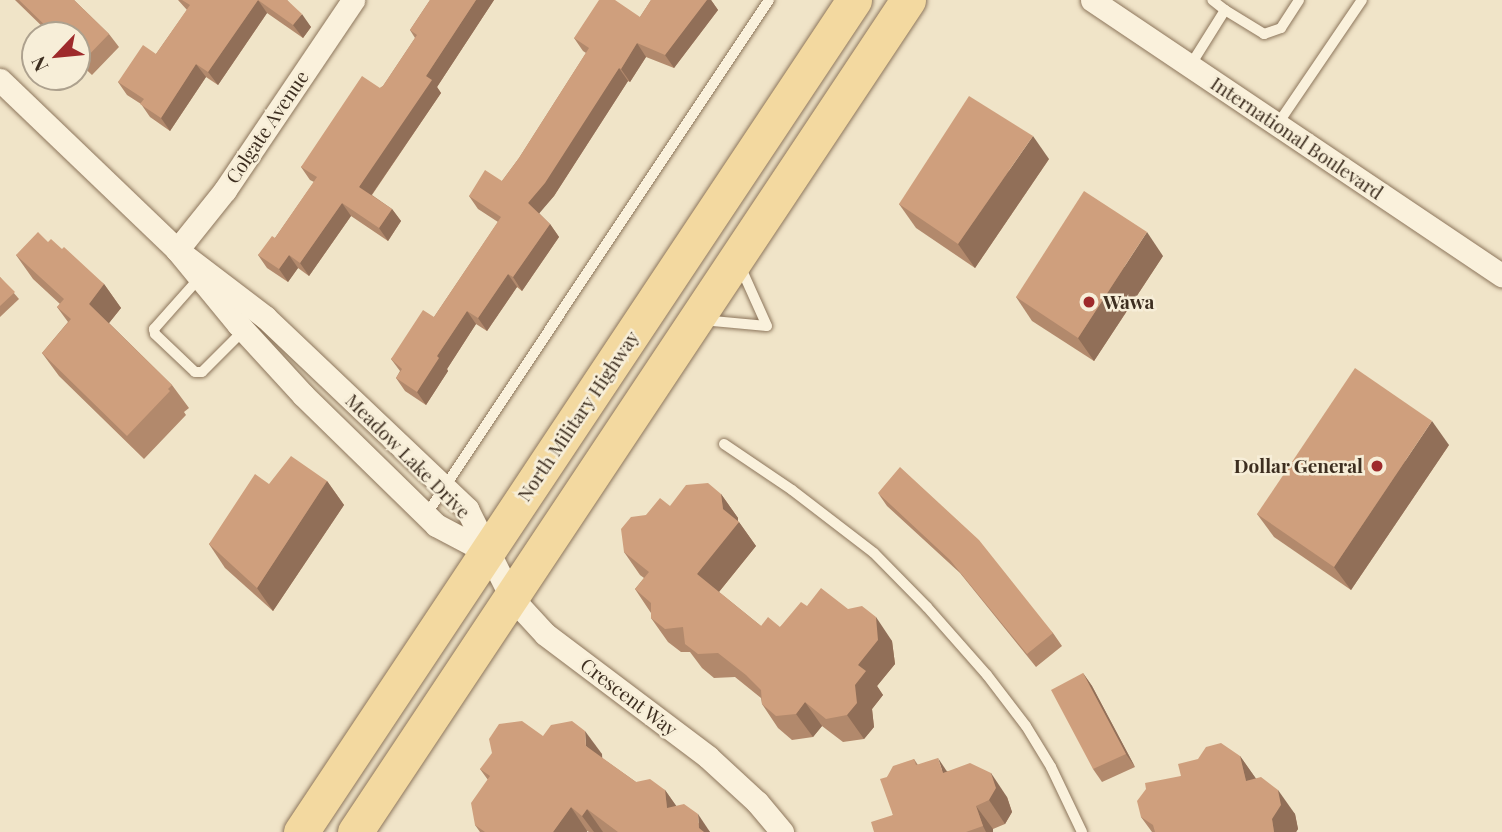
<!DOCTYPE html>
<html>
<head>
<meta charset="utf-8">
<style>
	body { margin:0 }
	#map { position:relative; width:1502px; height:832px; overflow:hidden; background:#f0e4c8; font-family:"Playfair Display",serif }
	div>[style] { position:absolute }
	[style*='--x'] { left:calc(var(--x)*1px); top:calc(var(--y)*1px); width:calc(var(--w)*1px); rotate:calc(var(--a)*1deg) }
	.roads { filter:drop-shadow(0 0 2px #8d765c) drop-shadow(0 0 2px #8d765c) }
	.lane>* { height:10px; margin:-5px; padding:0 5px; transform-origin:5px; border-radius:5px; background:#faf1dc }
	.street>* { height:23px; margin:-11.5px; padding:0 11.5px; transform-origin:11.5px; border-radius:11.5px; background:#faf1dc }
	.primary>* { height:35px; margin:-17.5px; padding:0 17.5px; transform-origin:17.5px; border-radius:17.5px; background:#f3d9a0 }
	.wall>* { inset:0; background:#b2896c }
	.shaded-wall>* { inset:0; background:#916f58 }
	.building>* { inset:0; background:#cf9f7d }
	.dots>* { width:19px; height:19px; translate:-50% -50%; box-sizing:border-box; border:4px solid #f7eed8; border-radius:50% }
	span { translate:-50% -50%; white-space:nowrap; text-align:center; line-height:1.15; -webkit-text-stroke:5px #f7eed8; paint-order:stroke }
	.street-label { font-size:19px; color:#3d2e20 }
	.poi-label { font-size:19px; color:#3d2e20; font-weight:700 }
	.left { translate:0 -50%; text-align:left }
	.right { translate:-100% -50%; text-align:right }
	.north { position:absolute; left:21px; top:21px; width:70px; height:70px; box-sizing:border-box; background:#f7eed8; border:2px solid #ada18e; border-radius:50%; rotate:244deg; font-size:19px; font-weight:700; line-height:28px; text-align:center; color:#3d2e20 }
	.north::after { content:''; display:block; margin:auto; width:24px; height:32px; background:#9e2a2b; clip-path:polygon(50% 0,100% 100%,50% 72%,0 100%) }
</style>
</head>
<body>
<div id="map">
	<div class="roads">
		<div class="lane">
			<i style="--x:1225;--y:10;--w:46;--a:31.6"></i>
			<i style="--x:1264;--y:34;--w:18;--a:-19"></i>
			<i style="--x:1281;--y:28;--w:33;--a:-57"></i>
			<i style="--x:1190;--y:66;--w:66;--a:-58"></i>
			<i style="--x:1225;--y:10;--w:16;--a:-142"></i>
			<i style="--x:1277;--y:125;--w:151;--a:-55.8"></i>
			<i style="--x:201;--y:276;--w:71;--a:131.6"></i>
			<i style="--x:154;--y:329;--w:5;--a:79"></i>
			<i style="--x:155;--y:334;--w:55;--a:43.5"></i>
			<i style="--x:195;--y:372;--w:7;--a:0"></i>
			<i style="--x:202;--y:372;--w:59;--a:-45"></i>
			<i style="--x:702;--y:320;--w:65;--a:5.3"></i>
			<i style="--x:767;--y:326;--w:66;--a:-114.2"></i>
			<i style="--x:724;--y:444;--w:82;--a:34.1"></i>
			<i style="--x:792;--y:490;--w:103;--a:37.5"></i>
			<i style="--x:874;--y:553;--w:76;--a:45.5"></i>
			<i style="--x:927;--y:607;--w:91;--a:48.6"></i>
			<i style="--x:987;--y:675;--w:64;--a:52.6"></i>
			<i style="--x:1026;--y:726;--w:48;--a:58.6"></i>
			<i style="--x:1051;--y:767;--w:72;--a:64.5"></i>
			<i style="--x:426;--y:515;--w:619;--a:-56.34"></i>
		</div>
		<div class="street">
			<i style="--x:1092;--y:0;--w:494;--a:33.9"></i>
			<i style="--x:0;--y:80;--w:245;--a:43.8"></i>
			<i style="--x:177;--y:250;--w:96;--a:50.5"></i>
			<i style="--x:238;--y:324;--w:96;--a:47.5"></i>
			<i style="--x:303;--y:395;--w:186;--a:44.3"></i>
			<i style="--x:436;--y:525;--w:58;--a:27.9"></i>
			<i style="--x:177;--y:250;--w:111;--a:37.3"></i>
			<i style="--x:265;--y:317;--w:279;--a:43.5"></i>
			<i style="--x:467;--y:509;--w:98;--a:63.4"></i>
			<i style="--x:511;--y:597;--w:50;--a:47.4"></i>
			<i style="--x:545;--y:634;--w:204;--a:37"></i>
			<i style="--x:708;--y:757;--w:67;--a:42.6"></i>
			<i style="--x:757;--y:802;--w:39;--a:50"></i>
			<i style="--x:177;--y:250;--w:77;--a:-51.3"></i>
			<i style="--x:225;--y:190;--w:229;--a:-56"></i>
		</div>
		<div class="primary">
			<i style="--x:301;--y:832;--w:999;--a:-56.39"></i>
			<i style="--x:355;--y:832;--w:999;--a:-56.39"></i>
		</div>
	</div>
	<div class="wall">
		<i style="clip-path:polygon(15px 0,74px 0,109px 34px,119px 47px,92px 75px,77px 61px,77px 35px,51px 35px)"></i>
		<i style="clip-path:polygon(178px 0,287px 0,311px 27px,303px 38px,267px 13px,218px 85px,206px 77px,170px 131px,150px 117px,141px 104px,127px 95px,118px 82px,156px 54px,187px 10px)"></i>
		<i style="clip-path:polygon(430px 0,494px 0,437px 87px,441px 93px,372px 195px,392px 209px,401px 221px,388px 241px,351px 216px,309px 276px,298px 268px,288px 282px,267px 268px,258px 255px,275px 238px,314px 182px,310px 180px,301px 167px,380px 88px,383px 86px,415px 38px,410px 30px)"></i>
		<i style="clip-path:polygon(651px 0,711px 0,718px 10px,674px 68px,646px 57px,630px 82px,628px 81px,554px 196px,539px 213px,550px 224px,559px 237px,522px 291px,517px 287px,487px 331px,476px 324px,447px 369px,448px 371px,426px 405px,405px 391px,396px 378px,400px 371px,391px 359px,434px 317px,498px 222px,478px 209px,469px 196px,502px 181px,519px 158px,586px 53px,583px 51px,574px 38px,640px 17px)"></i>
		<i style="clip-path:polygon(1049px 159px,975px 268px,916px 228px,899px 204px)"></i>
		<i style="clip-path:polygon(48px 242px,104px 284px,121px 308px,109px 323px,172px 385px,189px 408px,184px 412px,186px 415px,144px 459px,59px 376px,42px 353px,68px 322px,57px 307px,60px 304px,33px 279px,16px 255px)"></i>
		<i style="clip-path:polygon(1163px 256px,1094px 361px,1032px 321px,1016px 297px)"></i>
		<i style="clip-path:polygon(0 277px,19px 299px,0 317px)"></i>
		<i style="clip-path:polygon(1449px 445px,1351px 590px,1274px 537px,1257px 514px)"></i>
		<i style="clip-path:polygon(327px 481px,344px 505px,273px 611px,225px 568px,209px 544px,269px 484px)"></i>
		<i style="clip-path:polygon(878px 493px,1053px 633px,1062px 646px,1036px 667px,960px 573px,887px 506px)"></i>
		<i style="clip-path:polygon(721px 494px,738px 518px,738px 521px,756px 546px,719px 592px,761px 626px,780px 627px,807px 606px,848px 609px,892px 641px,895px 664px,877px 686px,883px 695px,872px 709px,874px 727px,864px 739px,843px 742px,822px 726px,813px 737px,792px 740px,778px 728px,762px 704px,761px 698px,735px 677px,714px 678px,702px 668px,690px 652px,681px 652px,668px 642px,651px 618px,651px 613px,635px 589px,644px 578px,640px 575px,624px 552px,646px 515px,670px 506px)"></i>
		<i style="clip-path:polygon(1083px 673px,1092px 686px,1135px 767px,1102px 782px,1093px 769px)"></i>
		<i style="clip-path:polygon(543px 736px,602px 754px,602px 758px,636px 782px,665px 790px,676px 806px,710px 832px,589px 832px,587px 831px,587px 832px,480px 832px,475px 825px,488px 780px,480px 769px)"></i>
		<i style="clip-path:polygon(1240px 756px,1256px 779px,1295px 814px,1298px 829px,1296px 832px,1152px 832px,1141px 817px,1181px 776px)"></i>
		<i style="clip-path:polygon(914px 759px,918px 765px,947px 771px,1007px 797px,1012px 812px,1005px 824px,993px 829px,993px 832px,874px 832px,893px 815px,887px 777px)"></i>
	</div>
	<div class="shaded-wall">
		<i style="clip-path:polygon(258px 0,267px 13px,218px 85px,208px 72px)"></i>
		<i style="clip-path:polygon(476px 0,494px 0,437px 87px,441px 93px,368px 200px,359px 187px,426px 76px)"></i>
		<i style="clip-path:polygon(706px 0,711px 0,718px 10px,674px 68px,665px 55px)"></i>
		<i style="clip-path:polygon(302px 14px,311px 27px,303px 38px,293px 25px)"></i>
		<i style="clip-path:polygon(637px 43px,646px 57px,630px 82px,621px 69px)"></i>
		<i style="clip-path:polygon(196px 64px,206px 77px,170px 131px,161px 118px)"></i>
		<i style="clip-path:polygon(619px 68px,628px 81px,554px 196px,537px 216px,528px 203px)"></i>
		<i style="clip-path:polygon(1033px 136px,1049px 159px,975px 268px,958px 244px)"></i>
		<i style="clip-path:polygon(342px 203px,351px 216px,309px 276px,300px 263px)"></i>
		<i style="clip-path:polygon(392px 209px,401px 221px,388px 241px,379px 228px)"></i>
		<i style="clip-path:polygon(550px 224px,559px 237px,522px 291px,513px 277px)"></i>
		<i style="clip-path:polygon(1147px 232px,1163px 256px,1094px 361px,1078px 338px)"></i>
		<i style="clip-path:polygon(289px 255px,298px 268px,288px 282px,279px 269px)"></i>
		<i style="clip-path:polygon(508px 274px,517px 287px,487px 331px,478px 318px)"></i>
		<i style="clip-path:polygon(104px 284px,121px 308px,105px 328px,89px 304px)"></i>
		<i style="clip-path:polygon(467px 311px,476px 324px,447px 369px,448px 371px,426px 405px,417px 392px,437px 356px)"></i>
		<i style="clip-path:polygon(1432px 421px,1449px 445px,1351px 590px,1334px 567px)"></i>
		<i style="clip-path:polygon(327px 481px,344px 505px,273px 611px,257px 588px)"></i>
		<i style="clip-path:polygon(721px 494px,738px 518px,738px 523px,739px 522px,756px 546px,714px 598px,697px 574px,723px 509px)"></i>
		<i style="clip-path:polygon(876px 617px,892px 641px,895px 664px,877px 686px,883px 695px,872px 709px,874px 727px,864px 739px,847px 715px,855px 685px,858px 665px)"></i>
		<i style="clip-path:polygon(1083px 673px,1092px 686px,1135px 767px,1126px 754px)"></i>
		<i style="clip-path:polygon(805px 702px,822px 726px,813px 737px,796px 714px)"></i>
		<i style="clip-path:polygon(585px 731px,602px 754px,603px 770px,586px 746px)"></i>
		<i style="clip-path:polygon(1240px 756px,1257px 780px,1246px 781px)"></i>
		<i style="clip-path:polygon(938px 758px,954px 782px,943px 773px)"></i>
		<i style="clip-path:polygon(991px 773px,1007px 797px,1012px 812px,1005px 824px,989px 800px)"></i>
		<i style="clip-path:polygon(665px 790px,682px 814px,667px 808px)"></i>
		<i style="clip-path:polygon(1278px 790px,1295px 814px,1298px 829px,1296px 832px,1274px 832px,1272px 819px)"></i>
		<i style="clip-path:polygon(976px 806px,993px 829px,993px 832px,986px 832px,983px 826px)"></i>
		<i style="clip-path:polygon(571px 807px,587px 831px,587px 832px,553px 832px)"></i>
		<i style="clip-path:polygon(587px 809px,603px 832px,594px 832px,582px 816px)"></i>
		<i style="clip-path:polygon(698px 814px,710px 832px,702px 832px,699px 828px)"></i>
	</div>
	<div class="building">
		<i style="clip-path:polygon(19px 0,74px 0,109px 34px,82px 62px,77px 57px,77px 35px,55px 35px)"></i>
		<i style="clip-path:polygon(182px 0,258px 0,208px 72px,196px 64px,161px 118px,140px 104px,144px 99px,118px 82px,143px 45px,156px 54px,190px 5px)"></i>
		<i style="clip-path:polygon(258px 0,287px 0,302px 14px,293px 25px)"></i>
		<i style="clip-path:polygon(430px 0,476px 0,426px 76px,432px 80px,359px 187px,392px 209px,379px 228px,342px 203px,300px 263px,289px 255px,279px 269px,258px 255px,272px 236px,275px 238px,317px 177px,301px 167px,362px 76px,380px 88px,383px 86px,417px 35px,410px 30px)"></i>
		<i style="clip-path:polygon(599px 0,615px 0,640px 17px,651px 0,707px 0,665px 55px,637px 43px,621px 69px,619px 68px,545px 183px,528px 203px,550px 224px,513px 277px,508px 274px,478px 318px,467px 311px,437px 356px,439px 358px,417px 392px,396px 378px,402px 369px,391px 359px,423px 310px,434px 317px,501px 217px,469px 196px,485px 170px,502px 181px,519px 158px,589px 48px,574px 38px)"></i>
		<i style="clip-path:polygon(969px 96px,1033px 136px,958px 244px,899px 204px)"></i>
		<i style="clip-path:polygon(1084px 191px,1147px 232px,1078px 338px,1016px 297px)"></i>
		<i style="clip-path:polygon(38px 232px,48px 242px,51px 239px,62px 249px,64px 247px,104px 284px,89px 304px,172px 385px,168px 389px,170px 391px,127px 436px,42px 353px,71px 319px,57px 307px,64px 299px,16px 255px)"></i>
		<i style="clip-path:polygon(0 277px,15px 292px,0 306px)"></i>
		<i style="clip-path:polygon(1355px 368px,1432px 421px,1334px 567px,1257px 514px)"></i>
		<i style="clip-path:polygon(291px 456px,327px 481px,257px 588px,209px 544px,255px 474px,269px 484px)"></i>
		<i style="clip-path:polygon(900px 467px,979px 540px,1053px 633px,1027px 654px,950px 560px,878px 493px)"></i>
		<i style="clip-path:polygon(708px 483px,721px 494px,723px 509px,739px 522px,697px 574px,761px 626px,768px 617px,780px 627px,801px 602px,807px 606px,821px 588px,848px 609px,862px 606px,876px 617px,878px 640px,858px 665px,866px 671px,855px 685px,857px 703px,847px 715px,826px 719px,805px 702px,796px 714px,776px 716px,762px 704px,761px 690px,746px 675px,718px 653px,698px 654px,685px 644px,683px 627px,665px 629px,651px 618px,651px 603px,635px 589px,649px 572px,624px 552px,621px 529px,631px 517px,646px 515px,660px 498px,670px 506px,686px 485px)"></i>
		<i style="clip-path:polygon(1083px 673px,1126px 754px,1093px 769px,1051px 690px)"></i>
		<i style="clip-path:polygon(522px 721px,543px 736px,551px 725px,572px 721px,585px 731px,586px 746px,636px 782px,650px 779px,665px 790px,667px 808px,684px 804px,698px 814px,699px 828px,704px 832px,618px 832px,587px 809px,582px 816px,571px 807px,553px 832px,485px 832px,475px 825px,471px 803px,490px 776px,480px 769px,492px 753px,489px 739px,499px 724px)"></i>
		<i style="clip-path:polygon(1221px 743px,1240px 756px,1246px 781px,1261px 777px,1278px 790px,1281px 805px,1272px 819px,1274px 832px,1155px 832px,1153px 825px,1141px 817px,1137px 801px,1146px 789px,1145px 783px,1181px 776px,1178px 764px,1198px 759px,1206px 747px)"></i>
		<i style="clip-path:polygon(938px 758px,943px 773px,970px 763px,991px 773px,996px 788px,989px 800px,976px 806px,983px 826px,966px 832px,874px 832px,871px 822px,893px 815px,880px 779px,887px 777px,893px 766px,914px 759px,916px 765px)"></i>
	</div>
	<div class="dots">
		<i style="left:1089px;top:302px;background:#9e2a2b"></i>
		<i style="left:1377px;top:466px;background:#9e2a2b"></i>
	</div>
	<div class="street-label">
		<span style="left:267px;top:127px;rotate:-56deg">Colgate Avenue</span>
		<span style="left:1297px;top:138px;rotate:34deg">International Boulevard</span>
		<span style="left:578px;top:416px;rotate:-56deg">North Military Highway</span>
		<span style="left:408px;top:456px;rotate:45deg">Meadow Lake Drive</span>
		<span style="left:629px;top:697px;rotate:37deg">Crescent Way</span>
	</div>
	<div class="poi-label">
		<span class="left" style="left:1103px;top:302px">Wawa</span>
		<span class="right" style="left:1363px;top:466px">Dollar General</span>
	</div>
	<div class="north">N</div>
</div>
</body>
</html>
